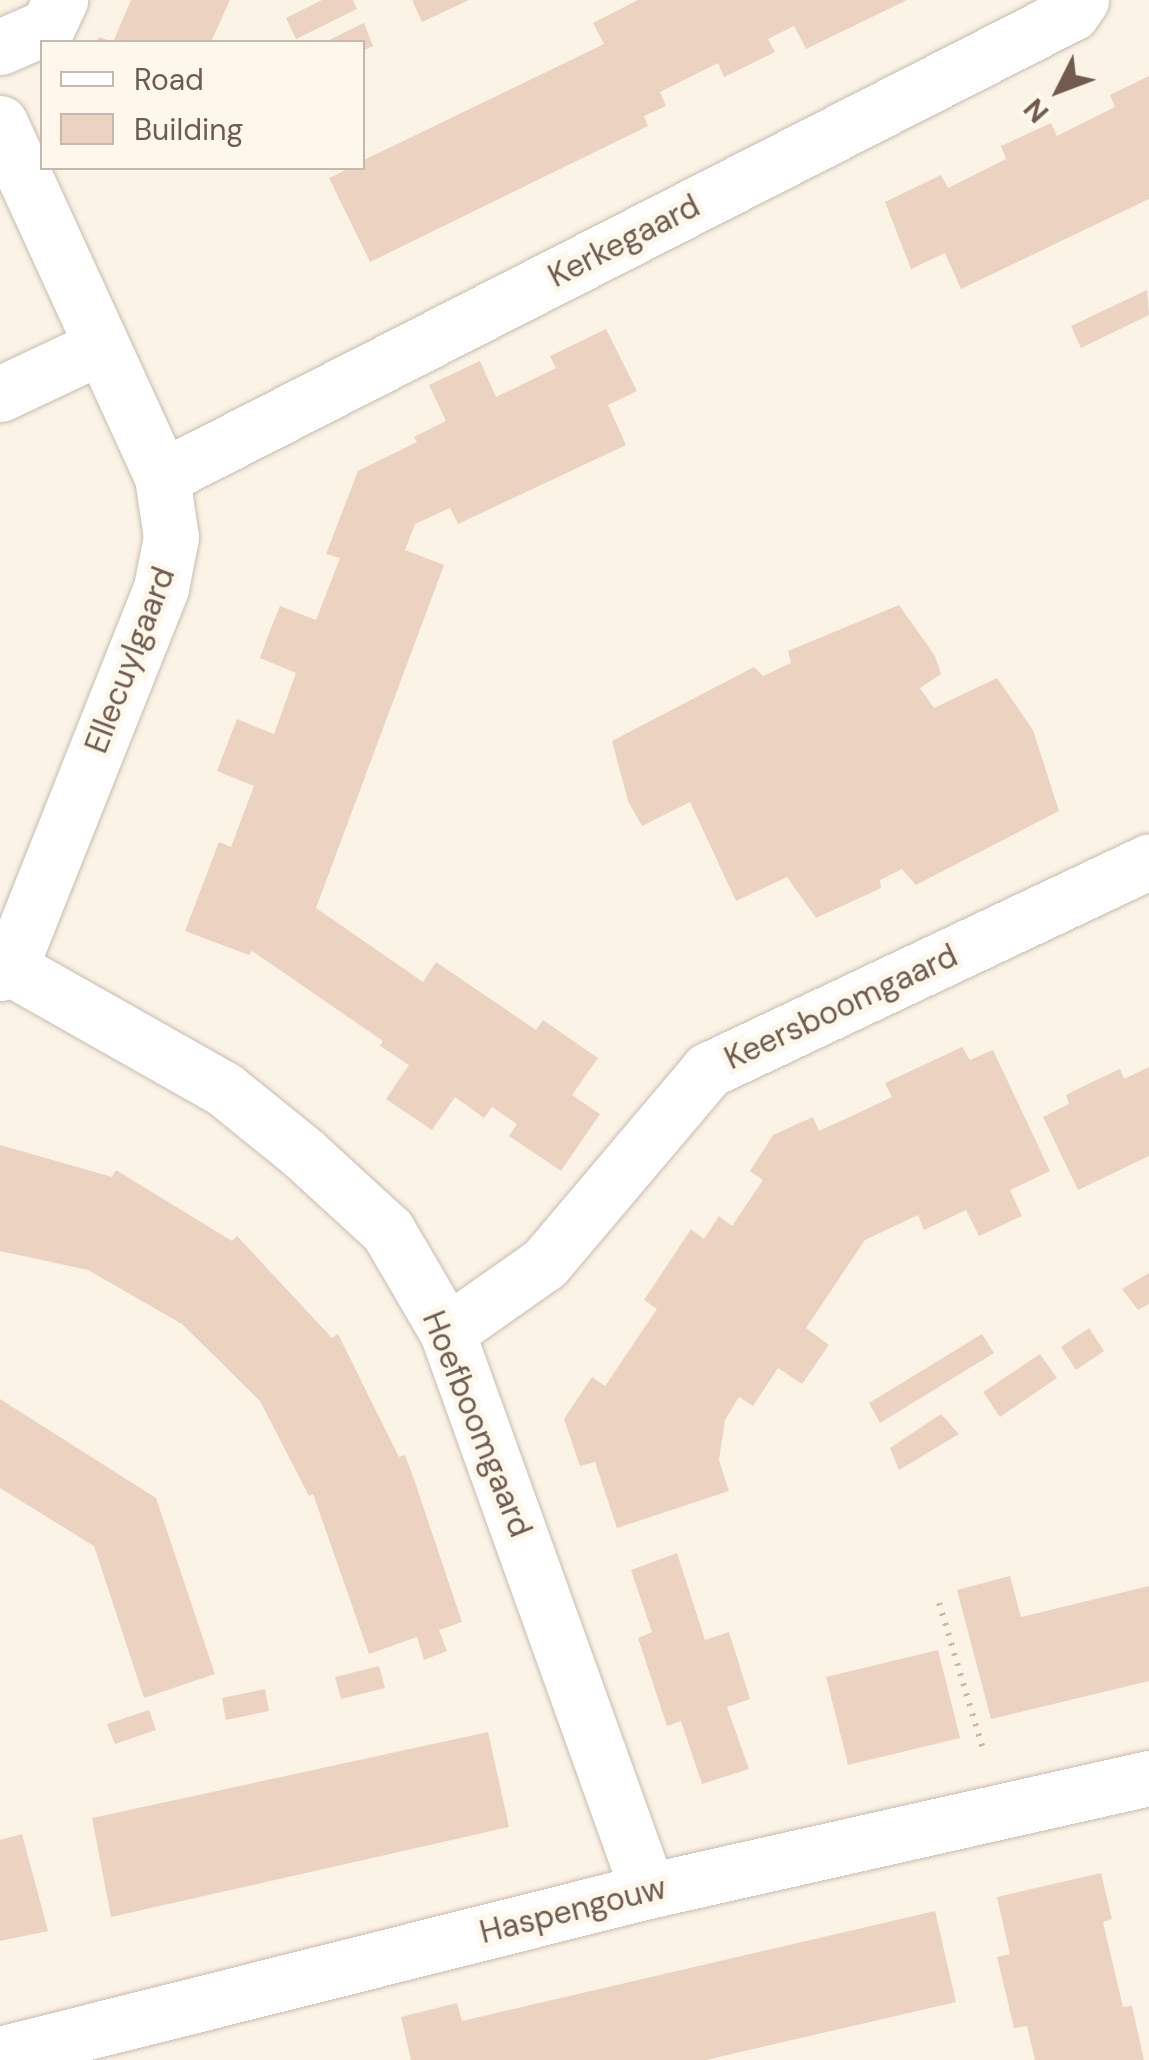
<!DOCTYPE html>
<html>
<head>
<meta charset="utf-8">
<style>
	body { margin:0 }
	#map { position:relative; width:1149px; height:2060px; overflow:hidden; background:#faf3e6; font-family:"DM Sans",sans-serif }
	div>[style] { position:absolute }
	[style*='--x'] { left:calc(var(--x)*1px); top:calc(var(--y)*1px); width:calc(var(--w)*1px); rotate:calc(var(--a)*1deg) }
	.building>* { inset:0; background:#ecd3c1 }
	.path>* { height:6px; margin-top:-3px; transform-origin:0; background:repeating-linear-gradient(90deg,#d1b7a4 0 2.5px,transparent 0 10.5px) }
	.roads { filter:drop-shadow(0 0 2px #cabbae) drop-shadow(0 0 2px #cabbae) }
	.minor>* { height:55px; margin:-27.5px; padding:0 27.5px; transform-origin:27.5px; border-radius:27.5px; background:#fff }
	span { translate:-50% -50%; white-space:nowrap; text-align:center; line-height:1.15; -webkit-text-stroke:10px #fdf7ec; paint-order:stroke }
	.street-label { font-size:32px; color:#705b4e }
	.legend { position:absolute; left:40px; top:40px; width:325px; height:130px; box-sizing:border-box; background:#fdf7ec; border:2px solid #c5b9ad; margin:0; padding:12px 18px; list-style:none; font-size:30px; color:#705b4e }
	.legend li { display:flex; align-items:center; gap:20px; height:50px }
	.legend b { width:50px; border:2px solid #c5b9ad }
	.north { position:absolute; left:1009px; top:40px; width:100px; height:100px; -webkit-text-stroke:8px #fdf7ec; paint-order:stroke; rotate:228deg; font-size:28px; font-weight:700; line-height:40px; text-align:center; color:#705b4e }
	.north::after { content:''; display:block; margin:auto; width:35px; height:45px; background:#705b4e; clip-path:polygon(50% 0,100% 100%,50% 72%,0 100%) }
</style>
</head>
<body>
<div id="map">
	<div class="building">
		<i style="clip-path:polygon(131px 0,230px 0,211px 42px,96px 42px,99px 37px,113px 42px)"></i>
		<i style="clip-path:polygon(322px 0,353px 0,357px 9px,296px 39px,286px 18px)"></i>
		<i style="clip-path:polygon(412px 0,469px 0,422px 22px)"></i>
		<i style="clip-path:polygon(638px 0,907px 0,806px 49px,794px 26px,768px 39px,775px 52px,724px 77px,718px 63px,660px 92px,666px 106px,644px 116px,648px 126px,370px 262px,329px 178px,350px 168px,362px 168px,362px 161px,604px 44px,593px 23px)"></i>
		<i style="clip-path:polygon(364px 23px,373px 46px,362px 51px,362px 42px,325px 42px)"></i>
		<i style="clip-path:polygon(1149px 76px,1149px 199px,961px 289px,945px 253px,911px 269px,885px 202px,941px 175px,948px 188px,1006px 159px,1001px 146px,1051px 123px,1057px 136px,1115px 107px,1110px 95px)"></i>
		<i style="clip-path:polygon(1147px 290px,1149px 315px,1081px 348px,1071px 326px)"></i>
		<i style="clip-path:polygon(606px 329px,637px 391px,608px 405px,626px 445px,458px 524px,450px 508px,415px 524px,405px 550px,444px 565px,316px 908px,423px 982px,436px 962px,536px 1030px,543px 1020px,598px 1058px,572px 1095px,600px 1114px,561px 1171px,509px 1136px,517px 1124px,492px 1107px,484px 1118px,455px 1097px,432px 1130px,386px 1099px,409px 1065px,380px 1046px,383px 1041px,252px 951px,249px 955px,185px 931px,219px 842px,231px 847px,254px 786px,217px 771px,237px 719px,274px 734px,296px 673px,260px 658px,269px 633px,280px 606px,316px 620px,340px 558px,326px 554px,358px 471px,417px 442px,414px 437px,446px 421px,429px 385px,480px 361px,496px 397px,556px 368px,550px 356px)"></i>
		<i style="clip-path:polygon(899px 605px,935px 656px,941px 674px,920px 688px,934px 708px,997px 678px,1033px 730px,1059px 811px,916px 885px,902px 869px,880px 880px,881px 888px,816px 918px,787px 877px,736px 901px,690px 802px,642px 826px,628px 801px,612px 741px,754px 667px,763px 676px,791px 663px,788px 651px)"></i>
		<i style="clip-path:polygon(962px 1047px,970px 1060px,993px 1050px,1050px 1171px,1010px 1190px,1022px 1216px,979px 1236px,966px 1210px,924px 1230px,918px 1215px,865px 1240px,806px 1328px,829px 1345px,802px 1384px,778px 1368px,753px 1406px,739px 1397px,725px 1420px,719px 1460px,729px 1491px,617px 1528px,595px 1462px,580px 1466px,564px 1419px,592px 1377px,605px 1386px,657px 1309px,644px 1300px,691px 1229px,704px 1239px,719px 1216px,732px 1226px,763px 1180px,750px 1171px,773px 1135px,813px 1117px,819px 1131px,856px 1114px,892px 1097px,885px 1083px)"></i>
		<i style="clip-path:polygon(1149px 1067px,1149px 1156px,1078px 1190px,1043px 1117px,1069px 1104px,1066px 1095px,1092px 1082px,1120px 1069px,1124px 1079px)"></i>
		<i style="clip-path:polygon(0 1145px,112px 1177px,116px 1170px,232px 1241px,237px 1236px,332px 1338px,338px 1334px,399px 1457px,405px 1455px,415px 1482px,462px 1622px,439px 1630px,447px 1651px,424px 1660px,417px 1637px,369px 1654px,313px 1494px,309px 1496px,260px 1401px,182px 1324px,88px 1270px,0 1251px)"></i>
		<i style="clip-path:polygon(1149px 1273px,1149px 1304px,1138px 1310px,1122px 1289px)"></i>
		<i style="clip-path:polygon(1089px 1328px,1104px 1351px,1076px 1370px,1061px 1347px)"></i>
		<i style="clip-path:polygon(982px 1334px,994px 1353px,880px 1423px,869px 1403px)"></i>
		<i style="clip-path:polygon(1040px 1354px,1057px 1378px,1000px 1417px,983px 1392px)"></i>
		<i style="clip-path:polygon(0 1399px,156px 1498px,215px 1674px,144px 1698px,94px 1546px,0 1488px)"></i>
		<i style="clip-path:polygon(941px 1414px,959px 1434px,899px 1470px,890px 1448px)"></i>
		<i style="clip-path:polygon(677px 1553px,705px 1640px,729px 1632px,750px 1699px,727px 1707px,749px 1769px,702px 1784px,681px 1721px,667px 1726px,638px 1638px,652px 1632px,631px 1570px)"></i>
		<i style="clip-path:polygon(1010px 1576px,1021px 1617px,1149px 1586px,1149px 1681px,991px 1719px,957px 1590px)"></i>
		<i style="clip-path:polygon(938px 1650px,960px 1738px,848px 1765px,826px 1677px)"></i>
		<i style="clip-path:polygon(379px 1666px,385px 1688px,341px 1699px,335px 1677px)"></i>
		<i style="clip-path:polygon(265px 1689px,269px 1711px,226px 1720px,222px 1698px)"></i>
		<i style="clip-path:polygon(149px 1710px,156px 1730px,115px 1744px,107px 1724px)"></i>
		<i style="clip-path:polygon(488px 1732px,509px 1827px,111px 1917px,92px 1818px)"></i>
		<i style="clip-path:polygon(22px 1834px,48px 1931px,0 1941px,0 1840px)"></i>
		<i style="clip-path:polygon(1101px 1873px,1112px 1919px,1103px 1922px,1123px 2007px,1132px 2006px,1144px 2060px,1035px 2060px,1027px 2026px,1014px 2028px,1005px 1990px,997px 1957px,1010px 1954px,997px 1897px)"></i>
		<i style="clip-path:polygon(935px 1911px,956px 2002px,706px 2060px,411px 2060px,401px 2017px,457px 2003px,462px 2021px)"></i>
	</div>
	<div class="path">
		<i style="--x:939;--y:1603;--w:156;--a:73.2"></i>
	</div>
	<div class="roads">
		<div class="minor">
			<i style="--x:0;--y:47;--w:52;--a:-23.6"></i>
			<i style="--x:48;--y:26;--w:29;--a:-65"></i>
			<i style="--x:0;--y:123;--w:389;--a:65.4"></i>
			<i style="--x:162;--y:477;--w:61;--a:81.5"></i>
			<i style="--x:171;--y:537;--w:52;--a:101.1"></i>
			<i style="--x:161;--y:588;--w:409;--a:111.7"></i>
			<i style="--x:10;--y:968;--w:11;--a:153"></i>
			<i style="--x:0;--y:394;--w:110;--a:-25.2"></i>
			<i style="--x:162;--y:477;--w:1021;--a:-27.02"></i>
			<i style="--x:1072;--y:13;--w:16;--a:-55"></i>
			<i style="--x:10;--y:968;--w:246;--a:29.5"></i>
			<i style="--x:224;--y:1089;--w:102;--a:39"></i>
			<i style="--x:303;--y:1153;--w:115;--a:42.5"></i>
			<i style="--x:388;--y:1231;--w:117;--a:59.7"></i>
			<i style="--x:447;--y:1332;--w:594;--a:70.22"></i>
			<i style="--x:447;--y:1332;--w:120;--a:-35.1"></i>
			<i style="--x:545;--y:1263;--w:253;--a:-49.8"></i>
			<i style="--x:708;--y:1070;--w:488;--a:-25.3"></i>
			<i style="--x:0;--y:2054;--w:668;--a:-14.12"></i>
			<i style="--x:648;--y:1891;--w:514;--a:-12.71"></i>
		</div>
	</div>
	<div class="street-label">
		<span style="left:624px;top:241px;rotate:-27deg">Kerkegaard</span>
		<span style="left:130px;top:660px;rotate:-69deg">Ellecuylgaard</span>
		<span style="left:841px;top:1007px;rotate:-25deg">Keersboomgaard</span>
		<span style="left:477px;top:1424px;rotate:68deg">Hoefboomgaard</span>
		<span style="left:573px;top:1910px;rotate:-14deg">Haspengouw</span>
	</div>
	<ul class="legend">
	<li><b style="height:12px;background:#fff"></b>Road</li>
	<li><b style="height:28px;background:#ecd3c1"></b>Building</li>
	</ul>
	<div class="north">N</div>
</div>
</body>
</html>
